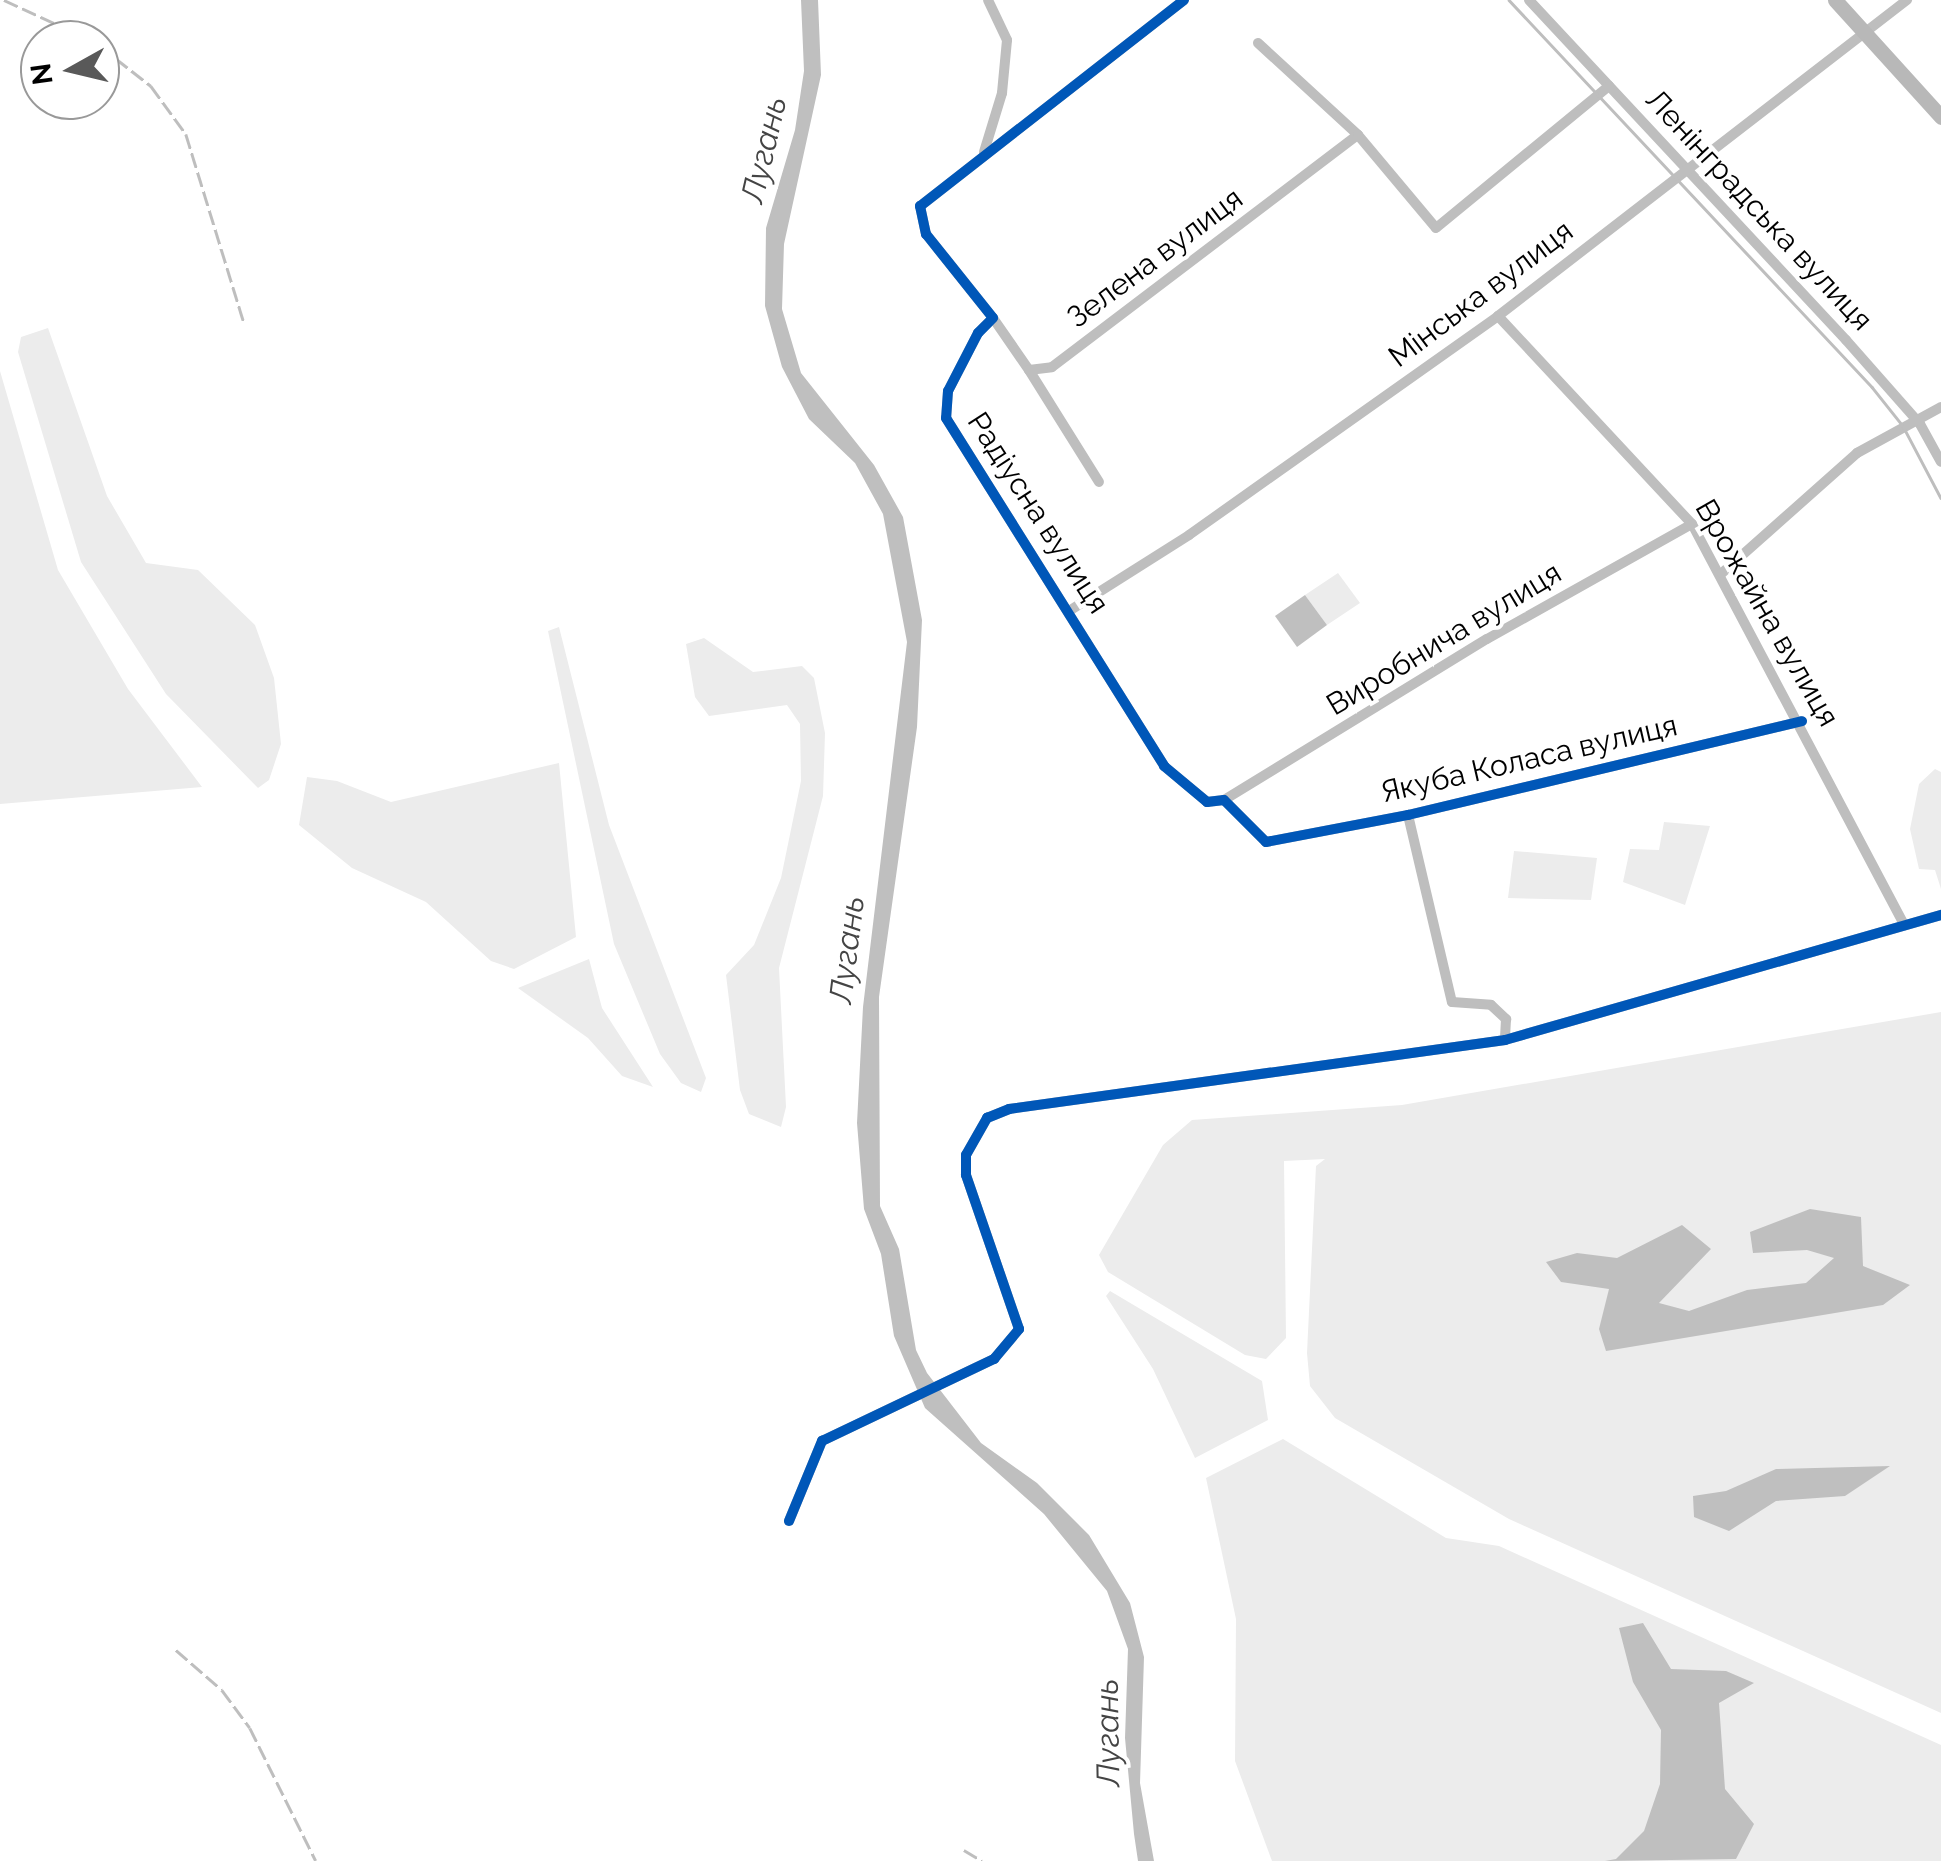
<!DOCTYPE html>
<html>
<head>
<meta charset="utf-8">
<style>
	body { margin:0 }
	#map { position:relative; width:1941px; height:1861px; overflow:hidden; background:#fff; font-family:Raleway,sans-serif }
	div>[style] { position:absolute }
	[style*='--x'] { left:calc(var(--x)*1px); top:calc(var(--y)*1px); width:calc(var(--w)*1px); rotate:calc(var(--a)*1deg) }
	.green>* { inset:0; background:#ececec }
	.water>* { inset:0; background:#bfbfbf }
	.street>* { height:10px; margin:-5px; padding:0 5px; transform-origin:5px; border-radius:5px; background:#bebebe }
	.secondary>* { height:15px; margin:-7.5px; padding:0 7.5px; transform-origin:7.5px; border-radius:7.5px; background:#b8b8b8 }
	.tram>* { height:2.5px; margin:-1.25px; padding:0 1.25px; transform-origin:1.25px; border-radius:1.25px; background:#bebebe }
	.rail>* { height:2.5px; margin-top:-1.25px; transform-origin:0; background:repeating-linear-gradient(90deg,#bebebe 0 15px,transparent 0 20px) }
	.cycleway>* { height:10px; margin:-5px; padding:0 5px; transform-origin:5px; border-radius:5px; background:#0057b8 }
	span { translate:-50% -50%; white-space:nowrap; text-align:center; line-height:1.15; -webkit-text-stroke:8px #fff; paint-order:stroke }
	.street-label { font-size:30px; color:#000 }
	.water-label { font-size:32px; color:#444; font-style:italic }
	.north { position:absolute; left:20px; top:20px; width:100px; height:100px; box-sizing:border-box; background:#fff; border:2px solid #999; border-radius:50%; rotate:262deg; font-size:28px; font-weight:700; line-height:40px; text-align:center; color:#000 }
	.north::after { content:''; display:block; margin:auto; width:35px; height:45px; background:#595959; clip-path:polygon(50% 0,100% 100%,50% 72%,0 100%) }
</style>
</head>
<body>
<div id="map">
	<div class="green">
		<i style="clip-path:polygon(48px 328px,107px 496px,146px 563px,198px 570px,255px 625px,274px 678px,281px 744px,269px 780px,258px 788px,166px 694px,81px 562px,18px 352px,21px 337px)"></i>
		<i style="clip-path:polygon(0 371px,58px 570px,128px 689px,202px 787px,0 804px)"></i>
		<i style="clip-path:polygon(1338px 573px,1360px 603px,1327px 625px,1305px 595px)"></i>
		<i style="clip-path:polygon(559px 627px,609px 825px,706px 1078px,701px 1092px,681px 1083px,660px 1054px,614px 944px,548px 631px)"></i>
		<i style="clip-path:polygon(704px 638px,753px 672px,802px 666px,814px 678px,825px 733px,823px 796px,779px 968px,786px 1107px,781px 1127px,749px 1114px,740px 1090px,726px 975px,754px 945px,781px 878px,801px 781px,800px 724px,787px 705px,709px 716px,695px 697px,686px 644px)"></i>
		<i style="clip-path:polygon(559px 763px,576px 937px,514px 969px,491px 961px,426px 902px,352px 868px,299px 825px,307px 777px,337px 781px,391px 802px)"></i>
		<i style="clip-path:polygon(1935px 769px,1941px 772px,1941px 889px,1935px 870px,1919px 869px,1910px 829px,1919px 784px)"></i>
		<i style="clip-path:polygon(1664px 822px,1710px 826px,1685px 905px,1623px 882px,1630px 849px,1659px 850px)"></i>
		<i style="clip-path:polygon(1514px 851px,1597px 858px,1591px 900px,1508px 898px)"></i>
		<i style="clip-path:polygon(589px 959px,602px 1008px,653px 1087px,622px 1076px,588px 1038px,518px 988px)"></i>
		<i style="clip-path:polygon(1941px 1012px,1941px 1713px,1509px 1519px,1335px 1418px,1310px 1386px,1307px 1353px,1316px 1166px,1325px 1159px,1284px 1161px,1286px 1338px,1266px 1359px,1245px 1355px,1108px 1272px,1099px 1255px,1163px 1145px,1192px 1120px,1402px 1105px)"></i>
		<i style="clip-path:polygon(1110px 1291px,1262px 1381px,1268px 1420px,1195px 1458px,1153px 1369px,1106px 1296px)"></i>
		<i style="clip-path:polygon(1283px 1439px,1446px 1538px,1499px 1546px,1941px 1745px,1941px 1861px,1272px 1861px,1235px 1761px,1236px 1619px,1206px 1478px)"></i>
	</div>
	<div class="water">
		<i style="clip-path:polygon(801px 0,818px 0,821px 75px,784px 244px,782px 309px,801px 373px,874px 465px,903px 517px,922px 620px,917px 727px,879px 997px,880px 1206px,899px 1249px,916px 1350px,927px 1373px,981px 1443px,1037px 1483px,1089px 1535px,1130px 1603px,1144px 1657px,1140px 1783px,1154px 1861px,1138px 1861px,1134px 1834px,1125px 1738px,1128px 1649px,1107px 1591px,1044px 1514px,925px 1408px,894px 1336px,881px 1254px,864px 1209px,857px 1123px,863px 1007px,907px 642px,883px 514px,855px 463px,809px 419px,782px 367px,765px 306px,766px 228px,795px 130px,804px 71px)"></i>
		<i style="clip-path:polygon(1305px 595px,1327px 625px,1297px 647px,1275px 616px)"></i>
		<i style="clip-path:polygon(1810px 1209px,1861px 1217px,1863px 1266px,1910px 1285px,1883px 1305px,1606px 1351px,1599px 1329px,1609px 1289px,1561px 1282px,1546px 1262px,1577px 1253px,1617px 1258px,1682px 1225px,1711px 1249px,1659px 1303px,1689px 1311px,1747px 1290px,1806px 1283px,1834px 1258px,1807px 1250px,1753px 1253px,1750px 1232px)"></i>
		<i style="clip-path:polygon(1890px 1466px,1845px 1496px,1776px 1501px,1729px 1531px,1694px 1517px,1693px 1496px,1726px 1491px,1776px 1469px)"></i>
		<i style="clip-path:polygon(1643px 1623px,1671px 1669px,1726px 1671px,1754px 1683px,1719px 1703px,1725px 1789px,1754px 1824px,1736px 1859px,1605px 1861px,1616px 1859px,1644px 1831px,1660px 1784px,1661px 1730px,1633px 1682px,1619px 1628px)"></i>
	</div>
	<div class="street">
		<i style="--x:1184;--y:0;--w:335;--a:142"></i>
		<i style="--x:920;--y:206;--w:29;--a:78"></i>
		<i style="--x:926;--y:234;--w:107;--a:51.4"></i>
		<i style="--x:993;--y:318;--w:21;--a:135"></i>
		<i style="--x:978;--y:333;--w:65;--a:117.3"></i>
		<i style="--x:948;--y:391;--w:27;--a:94"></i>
		<i style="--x:946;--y:418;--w:411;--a:57.9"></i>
		<i style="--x:1164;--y:766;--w:56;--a:39.9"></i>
		<i style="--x:1207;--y:802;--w:17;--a:-7"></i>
		<i style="--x:1224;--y:800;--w:59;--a:45"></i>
		<i style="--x:1266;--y:842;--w:145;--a:-10.8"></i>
		<i style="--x:1408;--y:815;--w:405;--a:-13.4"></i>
		<i style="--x:1529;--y:0;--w:465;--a:47"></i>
		<i style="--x:1846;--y:340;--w:112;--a:48.6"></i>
		<i style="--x:1920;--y:424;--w:43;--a:61.1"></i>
		<i style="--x:1258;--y:43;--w:136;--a:42.6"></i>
		<i style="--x:984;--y:152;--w:62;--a:-73"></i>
		<i style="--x:1002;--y:93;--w:53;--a:-84.6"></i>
		<i style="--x:1007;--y:40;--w:44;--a:-115.4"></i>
		<i style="--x:1498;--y:316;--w:284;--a:47"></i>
		<i style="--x:1692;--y:524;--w:454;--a:62.1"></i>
		<i style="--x:993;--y:318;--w:63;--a:55.3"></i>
		<i style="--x:1029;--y:370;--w:23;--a:-7"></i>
		<i style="--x:1052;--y:367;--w:384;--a:-37.2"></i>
		<i style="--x:1358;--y:135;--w:121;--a:50"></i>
		<i style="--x:1436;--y:228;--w:224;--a:-39.4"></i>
		<i style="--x:1029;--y:370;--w:132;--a:58"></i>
		<i style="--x:1722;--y:573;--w:181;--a:-41.6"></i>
		<i style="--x:1857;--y:453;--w:96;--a:-28.7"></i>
		<i style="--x:1069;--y:611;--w:142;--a:-32.3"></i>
		<i style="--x:1189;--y:535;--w:379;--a:-35.3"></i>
		<i style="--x:1498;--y:316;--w:517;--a:-37.69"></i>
		<i style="--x:1224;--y:800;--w:308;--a:-31.5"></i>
		<i style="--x:1487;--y:639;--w:235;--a:-29.3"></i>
		<i style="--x:1408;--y:815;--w:192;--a:76.8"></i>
		<i style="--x:1452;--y:1002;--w:39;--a:4"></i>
		<i style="--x:1491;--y:1005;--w:21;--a:43"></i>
		<i style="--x:1506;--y:1019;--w:21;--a:93"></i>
		<i style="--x:789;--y:1521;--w:87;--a:-67.6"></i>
		<i style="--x:822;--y:1441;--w:191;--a:-25.5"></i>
		<i style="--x:994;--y:1359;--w:39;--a:-50"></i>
		<i style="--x:1019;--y:1329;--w:163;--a:-109"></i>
		<i style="--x:966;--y:1175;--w:20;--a:-90"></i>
		<i style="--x:966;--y:1155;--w:43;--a:-60.4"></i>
		<i style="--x:987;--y:1118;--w:24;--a:-22"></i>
		<i style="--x:1009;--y:1109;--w:501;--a:-7.92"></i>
		<i style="--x:1505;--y:1040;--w:454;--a:-16"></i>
	</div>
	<div class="secondary">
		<i style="--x:1835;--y:0;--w:158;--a:47.8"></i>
	</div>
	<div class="tram">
		<i style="--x:1509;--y:0;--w:531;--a:46.83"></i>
		<i style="--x:1872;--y:387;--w:50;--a:51.5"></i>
		<i style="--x:1903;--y:426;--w:81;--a:62.2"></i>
	</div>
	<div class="rail">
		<i style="--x:4;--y:0;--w:96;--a:24.7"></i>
		<i style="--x:100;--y:46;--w:65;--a:38.1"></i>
		<i style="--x:151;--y:86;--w:59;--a:53.9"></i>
		<i style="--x:186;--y:134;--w:198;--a:72.9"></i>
		<i style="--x:176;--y:1650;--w:61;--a:41"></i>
		<i style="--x:222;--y:1690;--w:47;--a:53.6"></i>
		<i style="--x:250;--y:1728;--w:148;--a:63.6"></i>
		<i style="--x:964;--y:1850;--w:21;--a:31"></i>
	</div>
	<div class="cycleway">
		<i style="--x:1184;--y:0;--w:335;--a:142"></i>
		<i style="--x:920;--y:206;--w:29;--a:78"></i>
		<i style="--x:926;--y:234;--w:107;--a:51.4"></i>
		<i style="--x:993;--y:318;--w:21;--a:135"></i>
		<i style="--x:978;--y:333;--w:65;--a:117.3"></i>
		<i style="--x:948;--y:391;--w:27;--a:94"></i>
		<i style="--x:946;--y:418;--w:411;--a:57.9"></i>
		<i style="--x:1164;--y:766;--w:56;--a:39.9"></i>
		<i style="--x:1207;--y:802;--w:17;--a:-7"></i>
		<i style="--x:1224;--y:800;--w:59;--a:45"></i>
		<i style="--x:1266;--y:842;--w:145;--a:-10.8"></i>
		<i style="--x:1408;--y:815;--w:405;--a:-13.4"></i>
		<i style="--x:789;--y:1521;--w:87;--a:-67.6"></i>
		<i style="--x:822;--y:1441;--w:191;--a:-25.5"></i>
		<i style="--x:994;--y:1359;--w:39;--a:-50"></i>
		<i style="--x:1019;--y:1329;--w:163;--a:-109"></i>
		<i style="--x:966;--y:1175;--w:20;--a:-90"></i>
		<i style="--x:966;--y:1155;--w:43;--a:-60.4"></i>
		<i style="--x:987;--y:1118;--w:24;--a:-22"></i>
		<i style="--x:1009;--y:1109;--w:501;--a:-7.92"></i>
		<i style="--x:1505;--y:1040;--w:454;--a:-16"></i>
	</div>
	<div class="street-label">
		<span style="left:1759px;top:210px;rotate:47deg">Ленінградська вулиця</span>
		<span style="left:1155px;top:258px;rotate:-37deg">Зелена вулиця</span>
		<span style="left:1481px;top:294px;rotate:-37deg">Мінська вулиця</span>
		<span style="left:1038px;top:513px;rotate:57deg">Радіусна вулиця</span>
		<span style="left:1767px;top:613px;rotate:60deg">Врожайна вулиця</span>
		<span style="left:1444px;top:639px;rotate:-31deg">Виробнича вулиця</span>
		<span style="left:1529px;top:759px;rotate:-13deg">Якуба Коласа вулиця</span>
	</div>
	<div class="water-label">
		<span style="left:764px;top:150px;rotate:-77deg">Лугань</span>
		<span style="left:847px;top:950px;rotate:-83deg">Лугань</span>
		<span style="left:1108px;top:1733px;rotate:-91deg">Лугань</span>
	</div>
	<div class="north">N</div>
</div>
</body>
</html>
